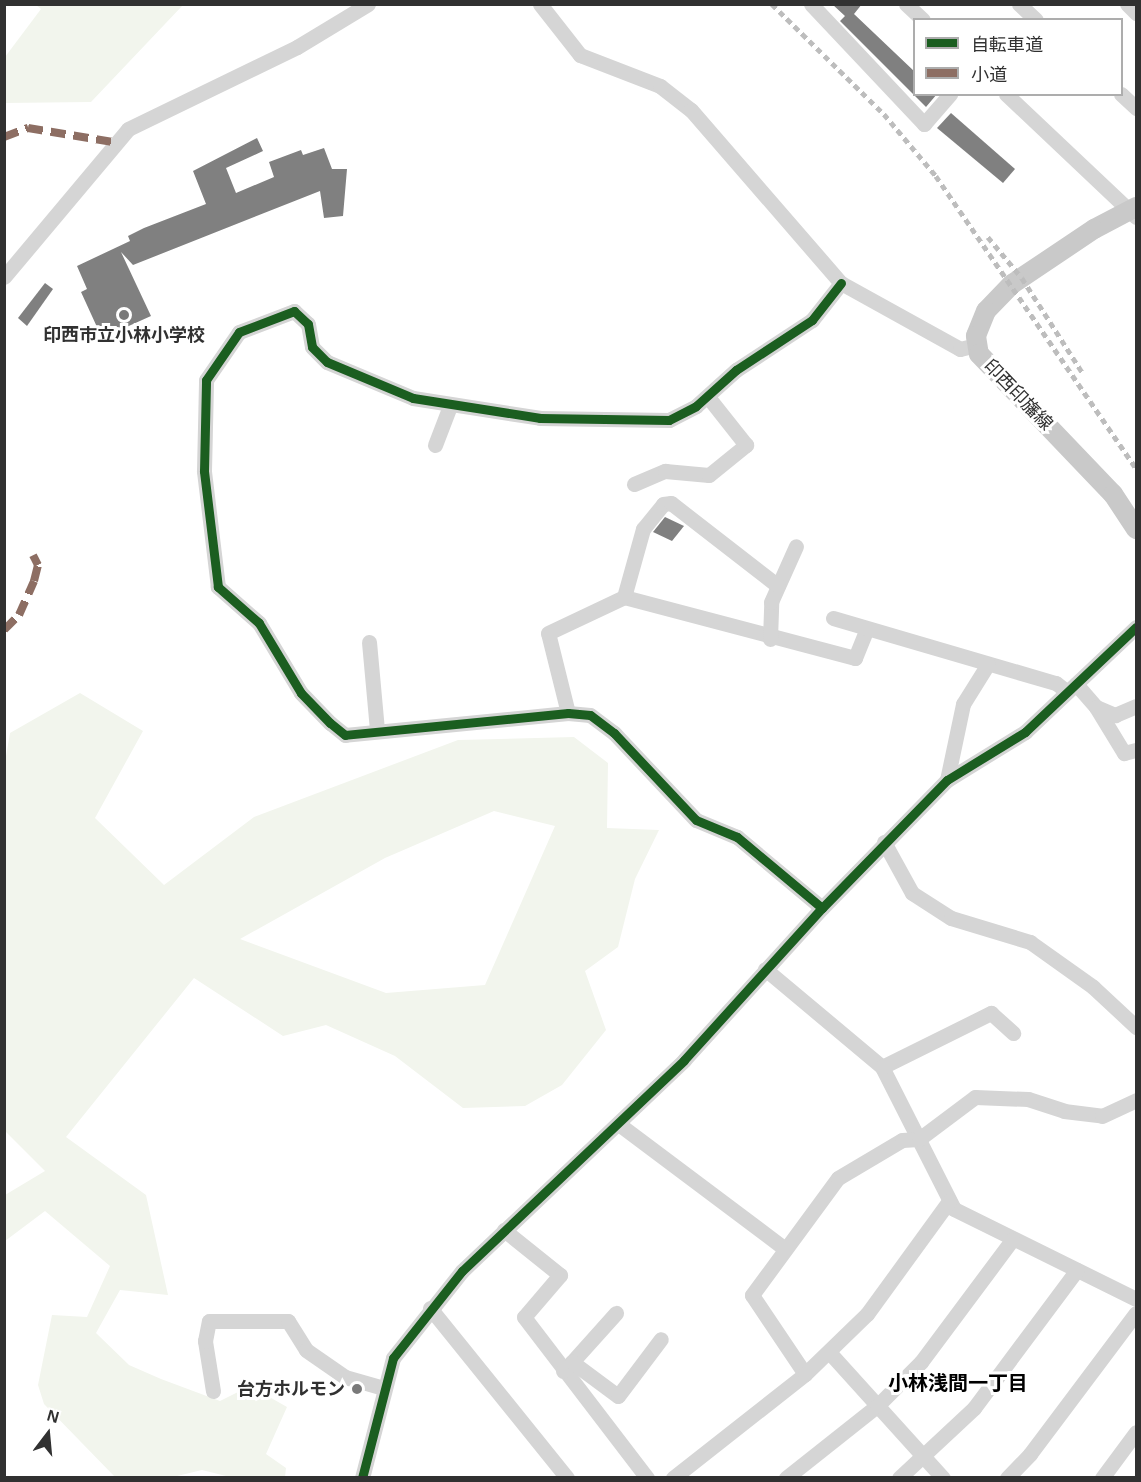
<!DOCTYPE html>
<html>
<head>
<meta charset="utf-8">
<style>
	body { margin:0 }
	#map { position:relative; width:1141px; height:1482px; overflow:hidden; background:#fff; font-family:Arial,"Noto Sans JP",sans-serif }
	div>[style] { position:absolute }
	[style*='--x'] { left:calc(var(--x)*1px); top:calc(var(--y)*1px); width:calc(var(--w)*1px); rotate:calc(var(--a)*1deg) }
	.green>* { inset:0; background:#f2f5ed }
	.building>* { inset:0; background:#808080 }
	.minor>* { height:15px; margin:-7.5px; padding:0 7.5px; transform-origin:7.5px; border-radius:7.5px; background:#d5d5d5 }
	.major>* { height:20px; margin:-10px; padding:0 10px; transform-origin:10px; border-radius:10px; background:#c9c9c9 }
	.rail>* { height:4.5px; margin-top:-2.25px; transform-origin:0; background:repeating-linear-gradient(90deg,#bdbdbd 0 6px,transparent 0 10.5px) }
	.quiet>* { height:8px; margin-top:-4px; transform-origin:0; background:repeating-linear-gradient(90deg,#8d6e63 0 15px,transparent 0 23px) }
	.cycleway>* { height:9px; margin:-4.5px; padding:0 4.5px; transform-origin:4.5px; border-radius:4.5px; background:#1b5e20 }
	.dots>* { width:16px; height:16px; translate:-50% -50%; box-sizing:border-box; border:3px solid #fff; border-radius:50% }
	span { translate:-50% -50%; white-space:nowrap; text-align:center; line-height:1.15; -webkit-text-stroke:6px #fff; paint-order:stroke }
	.poi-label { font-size:18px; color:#313131; font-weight:700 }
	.right { translate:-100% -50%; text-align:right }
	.street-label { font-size:18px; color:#313131 }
	.neighbourhood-label { font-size:20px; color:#000; font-weight:700 }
	.frame { position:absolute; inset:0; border:6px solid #313131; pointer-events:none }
	.legend { position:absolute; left:913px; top:18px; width:210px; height:78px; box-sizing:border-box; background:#fff; border:2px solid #adadad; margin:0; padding:8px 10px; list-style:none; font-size:18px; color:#313131 }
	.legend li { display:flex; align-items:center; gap:12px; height:30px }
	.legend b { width:30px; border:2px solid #adadad }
	.north { position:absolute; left:18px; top:1404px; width:60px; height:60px; -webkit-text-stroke:4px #fff; paint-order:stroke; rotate:16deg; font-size:16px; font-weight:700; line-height:24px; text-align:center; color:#313131 }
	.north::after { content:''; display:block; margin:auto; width:21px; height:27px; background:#313131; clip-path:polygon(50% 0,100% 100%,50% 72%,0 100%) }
</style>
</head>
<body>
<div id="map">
	<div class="green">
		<i style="clip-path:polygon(36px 5px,183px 5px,91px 102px,5px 103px,5px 57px,41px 9px)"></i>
		<i style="clip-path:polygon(evenodd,80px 693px,143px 731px,95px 818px,164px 885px,254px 817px,458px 740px,574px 737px,608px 763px,607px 828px,659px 830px,635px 879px,618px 947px,585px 971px,606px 1030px,562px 1085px,525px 1106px,463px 1108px,395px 1056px,326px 1025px,283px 1036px,194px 978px,66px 1137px,146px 1195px,168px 1295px,120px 1290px,96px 1333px,129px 1365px,161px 1379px,220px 1401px,250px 1386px,287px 1407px,266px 1454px,286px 1468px,285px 1477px,230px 1477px,202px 1470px,173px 1477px,115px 1477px,44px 1404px,38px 1385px,52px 1315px,87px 1317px,110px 1266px,45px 1211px,5px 1241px,5px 1195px,45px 1171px,5px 1131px,4px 768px,10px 733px,80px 693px,494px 811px,555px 826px,485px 985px,386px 993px,240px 939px,385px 858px,494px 811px)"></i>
	</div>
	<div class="building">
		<i style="clip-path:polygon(832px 4px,862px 4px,854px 14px,915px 72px,915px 94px,937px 94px,926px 107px,840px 21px,845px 16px)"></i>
		<i style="clip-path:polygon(951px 113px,1015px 169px,1003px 183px,937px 128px)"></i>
		<i style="clip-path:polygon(257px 138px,263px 151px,226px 168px,236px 193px,274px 177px,269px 162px,301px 150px,303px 155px,324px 148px,332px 169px,347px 169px,343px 216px,324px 218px,320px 191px,133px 265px,121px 252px,151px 316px,102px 338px,81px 292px,87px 289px,77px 266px,130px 241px,128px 236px,144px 228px,206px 204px,193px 171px)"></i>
		<i style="clip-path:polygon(45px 283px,53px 289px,27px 326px,18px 318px)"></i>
		<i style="clip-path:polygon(665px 517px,684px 526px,672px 541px,653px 532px)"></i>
	</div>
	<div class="minor">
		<i style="--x:540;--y:4;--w:65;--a:51.9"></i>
		<i style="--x:580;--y:55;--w:86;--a:21.2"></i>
		<i style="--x:660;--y:86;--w:39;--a:38"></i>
		<i style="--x:691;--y:110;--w:229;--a:49.1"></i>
		<i style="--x:841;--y:283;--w:136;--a:29"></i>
		<i style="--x:960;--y:349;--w:16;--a:-14"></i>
		<i style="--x:811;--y:4;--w:165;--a:46.7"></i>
		<i style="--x:924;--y:124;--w:40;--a:-49"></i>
		<i style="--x:906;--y:4;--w:23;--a:43"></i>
		<i style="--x:1019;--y:4;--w:23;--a:43"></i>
		<i style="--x:1127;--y:4;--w:13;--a:45"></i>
		<i style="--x:1006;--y:94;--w:179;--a:43.4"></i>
		<i style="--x:1121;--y:94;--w:21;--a:43"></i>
		<i style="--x:4;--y:277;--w:193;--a:-50"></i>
		<i style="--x:128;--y:129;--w:188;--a:-25.9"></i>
		<i style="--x:297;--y:47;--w:83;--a:-31.2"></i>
		<i style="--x:435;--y:445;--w:42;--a:-69"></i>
		<i style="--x:634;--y:484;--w:34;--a:-23"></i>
		<i style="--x:665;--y:471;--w:44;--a:5.2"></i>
		<i style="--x:709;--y:475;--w:48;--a:-39"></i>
		<i style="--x:746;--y:445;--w:61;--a:-128.4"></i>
		<i style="--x:624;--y:597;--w:239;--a:14.8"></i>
		<i style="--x:855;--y:658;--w:29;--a:-68"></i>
		<i style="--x:833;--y:618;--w:232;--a:16.3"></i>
		<i style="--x:1056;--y:683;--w:14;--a:39"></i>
		<i style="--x:770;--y:639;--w:37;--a:-88"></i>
		<i style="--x:771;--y:602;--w:61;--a:-65.9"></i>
		<i style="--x:369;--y:642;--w:88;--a:84.8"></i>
		<i style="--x:1076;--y:684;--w:30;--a:49"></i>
		<i style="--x:1096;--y:707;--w:54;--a:58.7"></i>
		<i style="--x:1124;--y:753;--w:12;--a:-14"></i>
		<i style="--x:1096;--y:707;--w:21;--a:23"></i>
		<i style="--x:1115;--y:715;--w:23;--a:-23"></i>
		<i style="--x:568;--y:713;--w:82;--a:-104"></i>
		<i style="--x:548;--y:633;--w:84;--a:-25.3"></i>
		<i style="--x:624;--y:597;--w:71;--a:-74.4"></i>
		<i style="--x:643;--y:529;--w:32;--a:-51"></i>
		<i style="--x:663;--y:504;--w:8;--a:-7"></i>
		<i style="--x:671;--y:503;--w:135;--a:37.8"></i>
		<i style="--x:947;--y:780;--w:78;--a:-78.1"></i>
		<i style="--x:963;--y:704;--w:47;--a:-58"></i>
		<i style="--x:884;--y:842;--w:58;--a:61.2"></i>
		<i style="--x:912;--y:893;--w:46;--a:32.7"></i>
		<i style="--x:951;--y:918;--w:83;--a:16.9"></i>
		<i style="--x:1030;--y:942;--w:77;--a:35.5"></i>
		<i style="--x:1093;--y:987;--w:59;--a:42.9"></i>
		<i style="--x:822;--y:908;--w:111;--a:-140.1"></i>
		<i style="--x:737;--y:837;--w:44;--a:-157.5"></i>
		<i style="--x:696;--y:820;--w:120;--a:-133.3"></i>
		<i style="--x:614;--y:733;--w:30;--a:-143"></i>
		<i style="--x:590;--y:715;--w:22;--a:-175"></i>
		<i style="--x:568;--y:713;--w:224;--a:174.4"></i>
		<i style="--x:345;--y:735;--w:19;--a:-141"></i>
		<i style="--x:330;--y:723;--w:42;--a:-134"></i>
		<i style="--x:301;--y:693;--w:82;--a:-121"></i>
		<i style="--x:259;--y:623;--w:55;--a:-138.7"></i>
		<i style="--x:218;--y:587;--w:117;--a:-96.9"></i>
		<i style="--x:204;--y:471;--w:91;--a:-88.7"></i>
		<i style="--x:206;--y:380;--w:58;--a:-55.5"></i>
		<i style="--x:239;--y:332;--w:59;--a:-20.9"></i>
		<i style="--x:294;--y:311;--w:19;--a:43"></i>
		<i style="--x:308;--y:324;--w:23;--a:80"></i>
		<i style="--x:312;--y:347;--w:21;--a:45"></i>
		<i style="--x:327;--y:362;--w:93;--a:22.7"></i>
		<i style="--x:413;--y:398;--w:129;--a:8.9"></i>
		<i style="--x:540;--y:418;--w:129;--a:0.9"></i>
		<i style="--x:669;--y:420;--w:30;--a:-27"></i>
		<i style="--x:696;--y:406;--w:54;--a:-42"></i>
		<i style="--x:736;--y:370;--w:91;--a:-33.3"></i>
		<i style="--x:812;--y:320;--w:47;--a:-51.9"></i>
		<i style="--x:765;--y:969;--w:153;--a:39.9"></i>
		<i style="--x:882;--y:1067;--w:159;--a:63.1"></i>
		<i style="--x:954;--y:1209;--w:203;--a:26.3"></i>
		<i style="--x:882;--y:1067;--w:122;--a:-26.4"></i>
		<i style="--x:991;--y:1013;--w:30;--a:42"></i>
		<i style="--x:620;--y:1125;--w:206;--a:36.9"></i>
		<i style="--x:504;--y:1230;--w:72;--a:38.8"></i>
		<i style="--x:560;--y:1275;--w:55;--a:130.6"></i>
		<i style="--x:524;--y:1317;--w:203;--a:52.6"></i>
		<i style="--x:430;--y:1308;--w:218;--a:51.1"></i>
		<i style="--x:829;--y:1352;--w:170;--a:47.9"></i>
		<i style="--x:572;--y:1362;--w:66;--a:-48.1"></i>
		<i style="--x:563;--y:1371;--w:13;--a:-45"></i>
		<i style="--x:572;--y:1362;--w:57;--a:36.5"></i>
		<i style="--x:618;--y:1396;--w:71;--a:-53"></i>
		<i style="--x:805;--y:1374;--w:95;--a:-123.9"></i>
		<i style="--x:752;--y:1295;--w:145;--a:-53.7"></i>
		<i style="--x:838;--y:1178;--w:74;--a:-30.7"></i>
		<i style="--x:902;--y:1140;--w:17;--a:-3"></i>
		<i style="--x:919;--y:1139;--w:70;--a:-36.9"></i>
		<i style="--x:975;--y:1097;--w:53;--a:2.2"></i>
		<i style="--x:1028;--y:1099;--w:38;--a:18"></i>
		<i style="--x:1064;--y:1111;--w:38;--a:7"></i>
		<i style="--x:1102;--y:1116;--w:38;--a:-25"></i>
		<i style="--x:213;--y:1391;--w:51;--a:-99.1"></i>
		<i style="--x:205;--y:1341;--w:20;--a:-79"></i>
		<i style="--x:209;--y:1321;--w:79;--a:0"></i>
		<i style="--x:288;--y:1321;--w:34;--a:58"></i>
		<i style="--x:306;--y:1350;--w:47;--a:34.7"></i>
		<i style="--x:345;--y:1377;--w:41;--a:15.8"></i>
		<i style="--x:362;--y:1478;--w:124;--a:-75.5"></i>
		<i style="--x:393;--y:1358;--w:111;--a:-51.6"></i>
		<i style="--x:462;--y:1271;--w:306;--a:-43.5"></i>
		<i style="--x:684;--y:1060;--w:205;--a:-47.8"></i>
		<i style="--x:822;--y:908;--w:179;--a:-45.7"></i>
		<i style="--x:947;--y:780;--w:92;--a:-31.6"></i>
		<i style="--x:1025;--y:732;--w:153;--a:-43.4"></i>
		<i style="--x:673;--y:1478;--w:168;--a:-38.2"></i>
		<i style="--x:805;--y:1374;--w:86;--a:-44.1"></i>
		<i style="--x:867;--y:1314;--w:140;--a:-54"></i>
		<i style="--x:786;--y:1478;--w:116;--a:-38.4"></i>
		<i style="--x:877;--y:1406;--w:62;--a:-45"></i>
		<i style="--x:921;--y:1362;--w:152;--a:-53.3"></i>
		<i style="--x:899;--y:1478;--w:103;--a:-43"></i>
		<i style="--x:974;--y:1408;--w:172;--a:-53.3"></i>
		<i style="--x:1007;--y:1478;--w:33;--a:-46"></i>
		<i style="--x:1030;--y:1454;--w:176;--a:-53.1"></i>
		<i style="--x:1102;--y:1478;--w:57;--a:-53.5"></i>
	</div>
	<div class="major">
		<i style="--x:1136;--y:207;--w:47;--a:152.4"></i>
		<i style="--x:1094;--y:229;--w:99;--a:146.1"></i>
		<i style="--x:1012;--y:284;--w:37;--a:134"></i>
		<i style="--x:986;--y:311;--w:27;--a:112"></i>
		<i style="--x:976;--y:336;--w:18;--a:81"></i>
		<i style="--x:979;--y:354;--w:194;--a:46.3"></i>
		<i style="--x:1113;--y:494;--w:42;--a:56.7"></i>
	</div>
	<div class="rail">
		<i style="--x:772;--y:4;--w:157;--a:44.5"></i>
		<i style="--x:884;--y:114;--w:81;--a:50"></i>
		<i style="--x:936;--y:176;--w:354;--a:55.6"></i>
		<i style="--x:988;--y:237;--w:53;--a:50.3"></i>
		<i style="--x:1022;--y:278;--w:115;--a:57.4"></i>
	</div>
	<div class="quiet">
		<i style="--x:4;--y:137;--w:26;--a:-21"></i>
		<i style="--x:28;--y:128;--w:86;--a:9.4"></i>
		<i style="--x:4;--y:630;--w:21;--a:-45"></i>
		<i style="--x:19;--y:615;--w:37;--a:-66"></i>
		<i style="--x:34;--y:581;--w:16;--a:-76"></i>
		<i style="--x:38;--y:565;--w:11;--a:-117"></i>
	</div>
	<div class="cycleway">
		<i style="--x:822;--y:908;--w:111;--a:-140.1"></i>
		<i style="--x:737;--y:837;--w:44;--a:-157.5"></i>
		<i style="--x:696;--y:820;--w:120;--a:-133.3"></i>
		<i style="--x:614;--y:733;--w:30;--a:-143"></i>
		<i style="--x:590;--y:715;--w:22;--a:-175"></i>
		<i style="--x:568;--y:713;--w:224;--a:174.4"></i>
		<i style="--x:345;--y:735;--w:19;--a:-141"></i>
		<i style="--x:330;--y:723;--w:42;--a:-134"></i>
		<i style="--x:301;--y:693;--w:82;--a:-121"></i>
		<i style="--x:259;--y:623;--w:55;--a:-138.7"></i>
		<i style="--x:218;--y:587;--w:117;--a:-96.9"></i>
		<i style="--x:204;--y:471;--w:91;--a:-88.7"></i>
		<i style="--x:206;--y:380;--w:58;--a:-55.5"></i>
		<i style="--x:239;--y:332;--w:59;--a:-20.9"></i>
		<i style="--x:294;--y:311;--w:19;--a:43"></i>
		<i style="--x:308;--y:324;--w:23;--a:80"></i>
		<i style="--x:312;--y:347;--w:21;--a:45"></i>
		<i style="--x:327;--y:362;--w:93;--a:22.7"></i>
		<i style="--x:413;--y:398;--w:129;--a:8.9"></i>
		<i style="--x:540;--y:418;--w:129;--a:0.9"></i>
		<i style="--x:669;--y:420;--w:30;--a:-27"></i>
		<i style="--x:696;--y:406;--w:54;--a:-42"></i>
		<i style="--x:736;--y:370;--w:91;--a:-33.3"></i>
		<i style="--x:812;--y:320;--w:47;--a:-51.9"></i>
		<i style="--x:362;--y:1478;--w:124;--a:-75.5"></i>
		<i style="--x:393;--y:1358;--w:111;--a:-51.6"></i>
		<i style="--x:462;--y:1271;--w:306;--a:-43.5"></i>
		<i style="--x:684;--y:1060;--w:205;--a:-47.8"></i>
		<i style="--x:822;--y:908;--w:179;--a:-45.7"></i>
		<i style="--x:947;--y:780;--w:92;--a:-31.6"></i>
		<i style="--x:1025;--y:732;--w:153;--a:-43.4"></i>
	</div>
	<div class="dots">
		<i style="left:124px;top:315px;background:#797979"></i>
		<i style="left:357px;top:1389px;background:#797979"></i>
	</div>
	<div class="poi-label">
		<span style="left:124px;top:335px">印西市立小林小学校</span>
		<span class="right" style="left:345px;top:1389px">台方ホルモン</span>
	</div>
	<div class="street-label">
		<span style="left:1018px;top:395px;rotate:46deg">印西印旛線</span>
	</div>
	<div class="neighbourhood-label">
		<span style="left:958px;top:1383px">小林浅間一丁目</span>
	</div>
	<div class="frame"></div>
	<ul class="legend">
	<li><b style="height:8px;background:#1b5e20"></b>自転車道</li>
	<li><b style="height:8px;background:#8d6e63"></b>小道</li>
	</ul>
	<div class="north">N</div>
</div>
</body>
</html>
